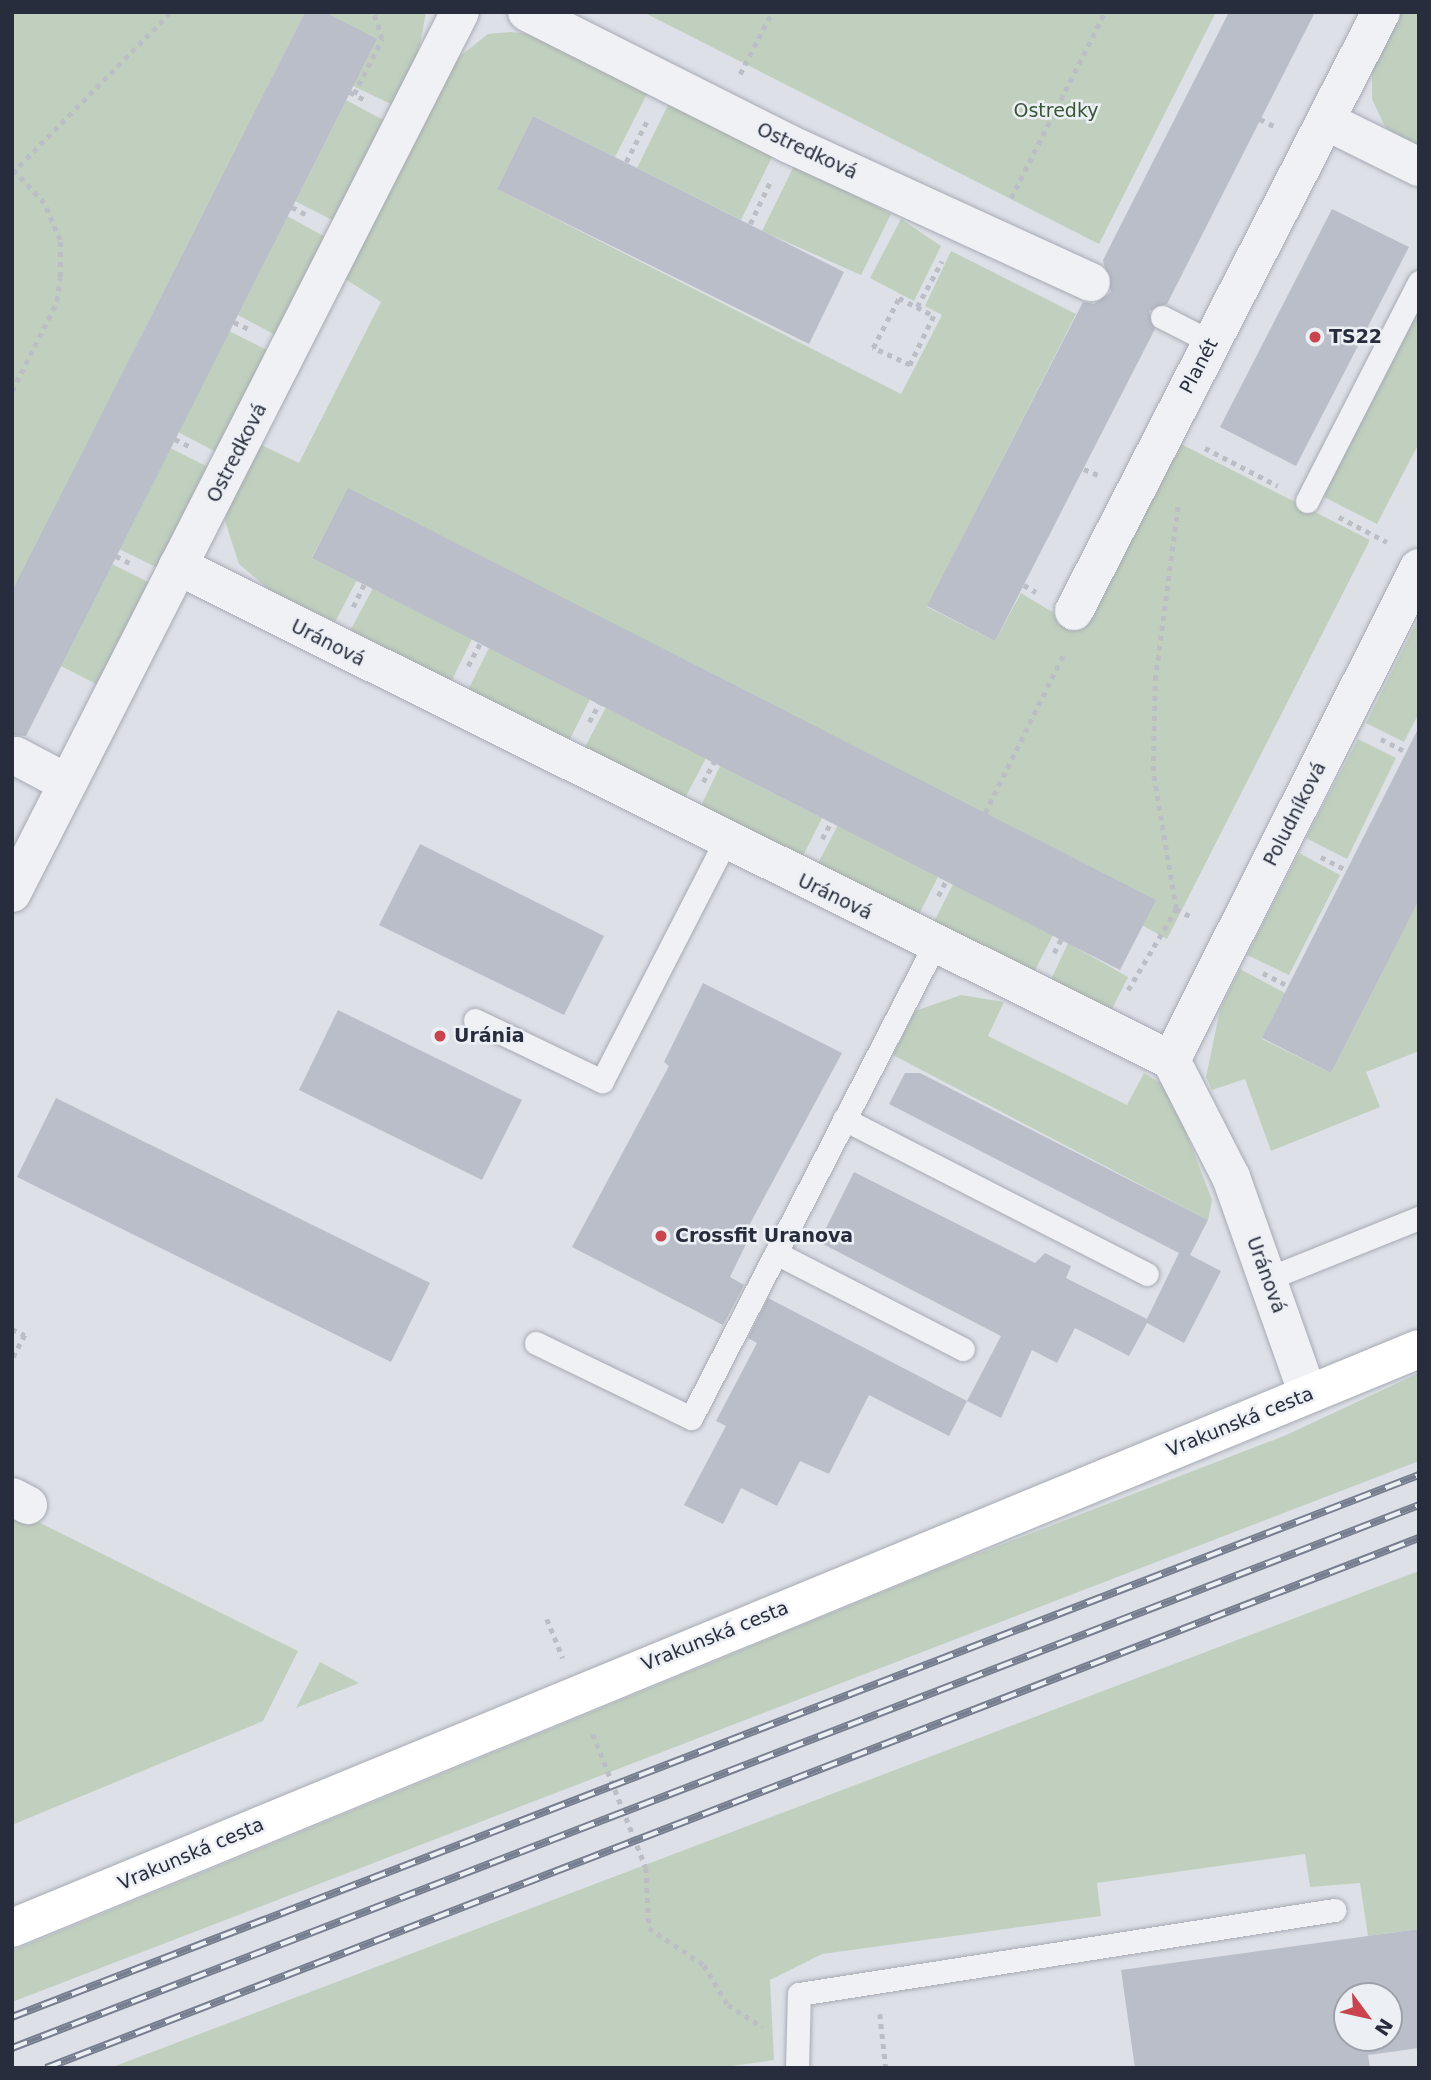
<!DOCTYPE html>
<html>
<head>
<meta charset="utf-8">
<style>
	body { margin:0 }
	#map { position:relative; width:1431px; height:2080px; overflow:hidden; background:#dde0e6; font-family:"DejaVu Sans",sans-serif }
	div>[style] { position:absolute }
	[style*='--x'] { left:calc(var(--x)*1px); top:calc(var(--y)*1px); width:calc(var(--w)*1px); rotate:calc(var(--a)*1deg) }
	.green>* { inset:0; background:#c1d0be }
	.building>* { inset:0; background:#babec9 }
	.path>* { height:4.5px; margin-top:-2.25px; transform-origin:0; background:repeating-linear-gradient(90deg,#bbbec5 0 5px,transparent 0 10px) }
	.roads { filter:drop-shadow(0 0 2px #a6aab3) drop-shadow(0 0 2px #a6aab3) }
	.lane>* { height:23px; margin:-11.5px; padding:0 11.5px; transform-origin:11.5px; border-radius:11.5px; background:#eff1f5 }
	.street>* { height:38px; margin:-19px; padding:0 19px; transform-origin:19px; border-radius:19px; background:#eff1f5 }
	.secondary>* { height:38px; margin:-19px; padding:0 19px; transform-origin:19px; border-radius:19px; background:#fff }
	.rail>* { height:8px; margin-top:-4px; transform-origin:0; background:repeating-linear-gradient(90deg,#eceff4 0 16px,#777e8f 0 32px); box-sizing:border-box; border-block:2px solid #777e8f }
	.dots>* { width:19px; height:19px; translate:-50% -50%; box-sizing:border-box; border:4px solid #eceff4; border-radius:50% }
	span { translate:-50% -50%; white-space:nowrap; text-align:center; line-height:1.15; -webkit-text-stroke:5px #eceff4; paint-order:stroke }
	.park-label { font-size:19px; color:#385735 }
	.street-label { font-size:19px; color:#272d3c }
	.poi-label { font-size:19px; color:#272d3c; font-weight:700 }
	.left { translate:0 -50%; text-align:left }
	.frame { position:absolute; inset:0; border:14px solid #272d3c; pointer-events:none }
	.north { position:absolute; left:1333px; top:1982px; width:70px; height:70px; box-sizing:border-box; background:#eceff4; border:2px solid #9da1aa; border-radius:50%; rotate:123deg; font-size:19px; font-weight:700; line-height:28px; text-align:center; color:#272d3c }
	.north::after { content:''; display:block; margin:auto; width:24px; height:32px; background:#c9444d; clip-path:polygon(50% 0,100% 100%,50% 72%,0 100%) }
</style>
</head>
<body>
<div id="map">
	<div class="green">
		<i style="clip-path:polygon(12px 12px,305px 12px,12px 592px)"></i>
		<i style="clip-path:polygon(325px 12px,426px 12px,417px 61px,395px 106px,353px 86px)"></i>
		<i style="clip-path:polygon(643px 12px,1216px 12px,1099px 244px)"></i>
		<i style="clip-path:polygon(1393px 12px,1419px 12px,1419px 152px,1385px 127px,1372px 99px,1372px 71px)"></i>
		<i style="clip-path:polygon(511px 32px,540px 35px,649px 90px,615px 157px,533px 116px,497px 189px,901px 394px,942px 315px,925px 306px,951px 251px,1076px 314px,927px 607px,995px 641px,1021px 593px,1082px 630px,1177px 442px,1370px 540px,1167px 939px,348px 489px,312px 557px,357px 580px,335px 622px,272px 592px,239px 564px,225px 521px,234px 476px,253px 441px,299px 463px,381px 302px,336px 273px,435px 76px,488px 34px)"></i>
		<i style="clip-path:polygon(346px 100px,387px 122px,338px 223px,295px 201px)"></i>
		<i style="clip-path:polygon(670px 101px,774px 153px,741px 220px,637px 168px)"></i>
		<i style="clip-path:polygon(795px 164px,891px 214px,861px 275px,762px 231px)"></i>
		<i style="clip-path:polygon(287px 216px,329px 239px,279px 337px,238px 315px)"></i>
		<i style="clip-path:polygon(901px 219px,941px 246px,914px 301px,870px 278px)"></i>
		<i style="clip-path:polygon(1419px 297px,1419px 443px,1377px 524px,1318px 494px)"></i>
		<i style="clip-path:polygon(229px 331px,271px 352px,220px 454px,178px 432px)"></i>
		<i style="clip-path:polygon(170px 448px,212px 469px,162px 570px,119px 549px)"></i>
		<i style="clip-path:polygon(112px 564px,154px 585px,102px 687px,61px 666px)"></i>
		<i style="clip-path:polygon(373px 588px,472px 639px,451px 682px,350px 631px)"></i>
		<i style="clip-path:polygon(1417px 621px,1419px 713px,1404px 742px,1366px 723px)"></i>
		<i style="clip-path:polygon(489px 648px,590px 699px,569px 741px,468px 690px)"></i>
		<i style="clip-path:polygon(606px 707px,706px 758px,684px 800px,584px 749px)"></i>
		<i style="clip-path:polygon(1358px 739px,1396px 758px,1347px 859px,1306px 838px)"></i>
		<i style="clip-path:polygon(720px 766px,822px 818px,801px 860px,700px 808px)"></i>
		<i style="clip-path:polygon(838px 825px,938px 877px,917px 918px,816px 867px)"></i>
		<i style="clip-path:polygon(1299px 853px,1340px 875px,1289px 975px,1247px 955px)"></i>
		<i style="clip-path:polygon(953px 884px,1053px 935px,1032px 976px,932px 926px)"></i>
		<i style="clip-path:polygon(1419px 899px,1419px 1051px,1366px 1072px,1380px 1107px,1271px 1151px,1245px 1079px,1212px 1090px,1206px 1077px,1220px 1010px,1240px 969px,1285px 993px,1262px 1039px,1331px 1073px)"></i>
		<i style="clip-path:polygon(1068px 943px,1128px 977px,1109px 1015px,1049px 984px)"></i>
		<i style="clip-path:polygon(961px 995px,1004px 1002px,988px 1036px,1127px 1105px,1144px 1073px,1169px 1088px,1212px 1200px,1208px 1220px,893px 1055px,915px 1011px)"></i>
		<i style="clip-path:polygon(1419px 1373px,1419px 1461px,12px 2002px,12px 1951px,941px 1568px,1284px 1436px)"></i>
		<i style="clip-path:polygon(12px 1509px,298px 1651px,263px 1721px,12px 1825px)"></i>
		<i style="clip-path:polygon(1419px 1571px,1419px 1929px,1368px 1936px,1360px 1883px,1310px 1887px,1305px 1854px,1097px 1883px,1101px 1916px,822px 1954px,770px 1980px,774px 2060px,718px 2068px,110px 2068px)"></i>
		<i style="clip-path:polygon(320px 1662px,359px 1683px,296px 1708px)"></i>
	</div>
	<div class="building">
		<i style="clip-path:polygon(305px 12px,325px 12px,377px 39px,26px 736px,12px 735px,12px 591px)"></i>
		<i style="clip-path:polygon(1229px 12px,1315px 12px,1167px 304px,1149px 311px,1155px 329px,995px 641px,927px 606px,1083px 302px,1094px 304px,1111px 292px,1103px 260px)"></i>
		<i style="clip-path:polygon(533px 116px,844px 272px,809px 344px,497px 189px)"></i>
		<i style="clip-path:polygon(1332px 209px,1409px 247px,1296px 466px,1220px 427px)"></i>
		<i style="clip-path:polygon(348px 488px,1156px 900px,1120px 970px,312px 558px)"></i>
		<i style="clip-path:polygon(1419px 727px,1419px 900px,1331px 1073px,1262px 1038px)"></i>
		<i style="clip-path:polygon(420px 844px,604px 936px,564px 1015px,379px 925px)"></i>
		<i style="clip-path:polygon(703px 983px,842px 1053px,744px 1235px,749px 1238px,730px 1277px,744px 1285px,723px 1325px,572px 1247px,669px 1066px,664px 1062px)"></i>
		<i style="clip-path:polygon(338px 1010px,522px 1100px,482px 1180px,299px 1090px)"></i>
		<i style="clip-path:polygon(905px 1073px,920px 1073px,1208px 1220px,1190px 1255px,1221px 1271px,1184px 1343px,1147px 1323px,1129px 1356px,1075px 1328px,1057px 1363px,1032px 1350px,1001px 1418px,967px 1401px,1001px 1336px,819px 1242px,854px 1172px,1035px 1263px,1045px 1253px,1071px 1266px,1066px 1278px,1147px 1319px,1179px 1253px,889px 1104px)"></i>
		<i style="clip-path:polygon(56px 1098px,430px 1283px,391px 1362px,17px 1177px)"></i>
		<i style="clip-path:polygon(768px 1298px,967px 1401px,949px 1436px,869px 1395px,829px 1474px,800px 1461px,777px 1506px,741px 1488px,723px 1524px,684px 1505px,726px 1426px,716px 1421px,757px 1343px,748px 1338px)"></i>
		<i style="clip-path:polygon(evenodd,1419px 1929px,1419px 2048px,1368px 2055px,1370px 2068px,1135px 2068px,1121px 1970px,1419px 1929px,1347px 1996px,1389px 1996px,1389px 2038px,1347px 2038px,1347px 1996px)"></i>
	</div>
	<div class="path">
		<i style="--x:740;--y:74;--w:70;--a:-62.7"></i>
		<i style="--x:350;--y:92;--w:19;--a:28"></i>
		<i style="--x:354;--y:94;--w:62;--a:-63"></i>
		<i style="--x:382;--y:39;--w:28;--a:-108"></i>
		<i style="--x:1260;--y:119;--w:16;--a:27"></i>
		<i style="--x:626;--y:162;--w:46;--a:-62.9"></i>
		<i style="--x:12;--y:173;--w:226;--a:-45.4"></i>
		<i style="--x:1011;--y:198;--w:208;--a:-63.2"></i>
		<i style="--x:292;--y:207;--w:19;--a:28"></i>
		<i style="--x:750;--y:224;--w:47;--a:-64.5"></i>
		<i style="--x:899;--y:298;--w:39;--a:27"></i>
		<i style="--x:934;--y:316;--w:55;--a:116.1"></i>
		<i style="--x:910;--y:365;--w:41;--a:-155.3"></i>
		<i style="--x:873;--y:348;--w:56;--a:-62.5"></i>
		<i style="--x:917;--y:307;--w:52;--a:-61.5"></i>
		<i style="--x:234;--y:322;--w:19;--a:25"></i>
		<i style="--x:12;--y:391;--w:101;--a:-63.4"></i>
		<i style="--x:57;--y:301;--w:24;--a:-83"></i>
		<i style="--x:60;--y:277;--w:37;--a:-90"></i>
		<i style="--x:60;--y:240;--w:40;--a:-113.4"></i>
		<i style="--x:44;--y:203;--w:44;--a:-133.2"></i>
		<i style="--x:175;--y:439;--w:18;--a:27"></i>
		<i style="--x:1205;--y:448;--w:82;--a:27.5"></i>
		<i style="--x:1084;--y:469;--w:15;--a:23"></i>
		<i style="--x:1339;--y:517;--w:54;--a:27.5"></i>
		<i style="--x:116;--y:556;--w:18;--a:27"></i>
		<i style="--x:1024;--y:585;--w:14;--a:30"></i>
		<i style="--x:353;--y:607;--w:25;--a:-64"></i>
		<i style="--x:468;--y:666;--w:26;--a:-62"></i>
		<i style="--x:589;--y:722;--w:21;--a:-61"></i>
		<i style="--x:1381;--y:739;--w:29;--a:27"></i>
		<i style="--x:703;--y:782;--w:23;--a:-61"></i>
		<i style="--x:985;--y:813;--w:178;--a:-63.7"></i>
		<i style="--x:822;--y:839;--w:19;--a:-62"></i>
		<i style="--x:1321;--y:857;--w:29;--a:27"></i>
		<i style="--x:938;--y:896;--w:17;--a:-62"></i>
		<i style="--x:1176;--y:909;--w:20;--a:27"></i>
		<i style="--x:1054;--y:953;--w:16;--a:-63"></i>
		<i style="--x:1263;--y:973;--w:29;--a:27"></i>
		<i style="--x:1128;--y:990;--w:94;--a:-59.3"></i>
		<i style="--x:1176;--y:909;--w:140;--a:-99.5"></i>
		<i style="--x:1153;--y:771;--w:91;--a:-88.7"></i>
		<i style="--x:1155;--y:680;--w:177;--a:-82.5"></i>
		<i style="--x:12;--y:1329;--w:14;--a:25"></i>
		<i style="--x:25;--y:1335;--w:27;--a:118"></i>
		<i style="--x:547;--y:1619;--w:42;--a:67.7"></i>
		<i style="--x:593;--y:1734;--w:144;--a:68.4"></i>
		<i style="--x:646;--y:1868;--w:60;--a:87.1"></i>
		<i style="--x:649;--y:1928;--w:66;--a:33.9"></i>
		<i style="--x:704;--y:1965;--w:47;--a:59"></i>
		<i style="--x:728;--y:2005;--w:41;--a:32.2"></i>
		<i style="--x:880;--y:2014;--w:54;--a:83.7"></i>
	</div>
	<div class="roads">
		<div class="lane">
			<i style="--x:1162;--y:317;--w:55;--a:27"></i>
			<i style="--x:1307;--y:501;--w:246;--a:-62.9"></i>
			<i style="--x:475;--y:1020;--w:141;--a:25.7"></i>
			<i style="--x:602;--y:1081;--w:269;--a:-62.8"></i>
			<i style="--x:844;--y:1119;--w:340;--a:27.1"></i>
			<i style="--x:776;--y:1253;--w:210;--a:27.2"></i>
			<i style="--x:1267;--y:1279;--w:164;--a:-21.9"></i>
			<i style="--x:536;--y:1343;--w:172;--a:25.8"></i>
			<i style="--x:691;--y:1418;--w:531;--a:-62.76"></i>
			<i style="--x:797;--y:2068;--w:74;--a:-88.5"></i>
			<i style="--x:799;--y:1994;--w:542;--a:-8.92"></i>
		</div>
		<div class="street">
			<i style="--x:527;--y:12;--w:293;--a:26.7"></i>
			<i style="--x:789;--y:144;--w:332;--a:24.6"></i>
			<i style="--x:1328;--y:122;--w:102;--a:26.3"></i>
			<i style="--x:178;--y:566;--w:1109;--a:26.45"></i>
			<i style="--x:1171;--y:1060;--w:131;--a:62.9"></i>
			<i style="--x:1231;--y:1177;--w:230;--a:70.5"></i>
			<i style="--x:1074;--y:611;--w:673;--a:-62.86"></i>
			<i style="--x:16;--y:756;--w:58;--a:27.9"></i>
			<i style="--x:12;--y:893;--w:988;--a:-63.05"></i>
			<i style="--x:1171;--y:1060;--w:551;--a:-63.25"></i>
			<i style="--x:12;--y:1497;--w:18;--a:27"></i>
		</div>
		<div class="secondary">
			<i style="--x:12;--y:1928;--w:1521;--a:-22.37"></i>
		</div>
	</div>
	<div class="rail">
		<i style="--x:12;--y:2017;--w:1508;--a:-21.07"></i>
		<i style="--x:12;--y:2048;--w:1508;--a:-21.1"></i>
		<i style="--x:46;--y:2068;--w:1472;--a:-21.11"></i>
	</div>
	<div class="dots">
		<i style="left:1315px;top:337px;background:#c9444d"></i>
		<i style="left:440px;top:1036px;background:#c9444d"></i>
		<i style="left:661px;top:1236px;background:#c9444d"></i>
	</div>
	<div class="park-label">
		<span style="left:1056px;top:111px">Ostredky</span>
	</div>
	<div class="street-label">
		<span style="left:807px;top:151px;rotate:25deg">Ostredková</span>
		<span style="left:1199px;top:366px;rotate:-62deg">Planét</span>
		<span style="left:237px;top:453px;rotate:-63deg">Ostredková</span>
		<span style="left:328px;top:643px;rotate:27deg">Uránová</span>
		<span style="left:1295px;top:814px;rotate:-63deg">Poludníková</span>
		<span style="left:835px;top:897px;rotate:26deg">Uránová</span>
		<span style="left:1266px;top:1275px;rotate:70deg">Uránová</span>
		<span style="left:1240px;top:1422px;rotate:-22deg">Vrakunská cesta</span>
		<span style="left:715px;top:1636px;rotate:-22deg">Vrakunská cesta</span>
		<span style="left:191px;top:1854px;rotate:-23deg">Vrakunská cesta</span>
	</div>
	<div class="poi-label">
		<span class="left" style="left:1329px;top:337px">TS22</span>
		<span class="left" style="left:454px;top:1036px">Uránia</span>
		<span class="left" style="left:675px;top:1236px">Crossfit Uranova</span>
	</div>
	<div class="frame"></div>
	<div class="north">N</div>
</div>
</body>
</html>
